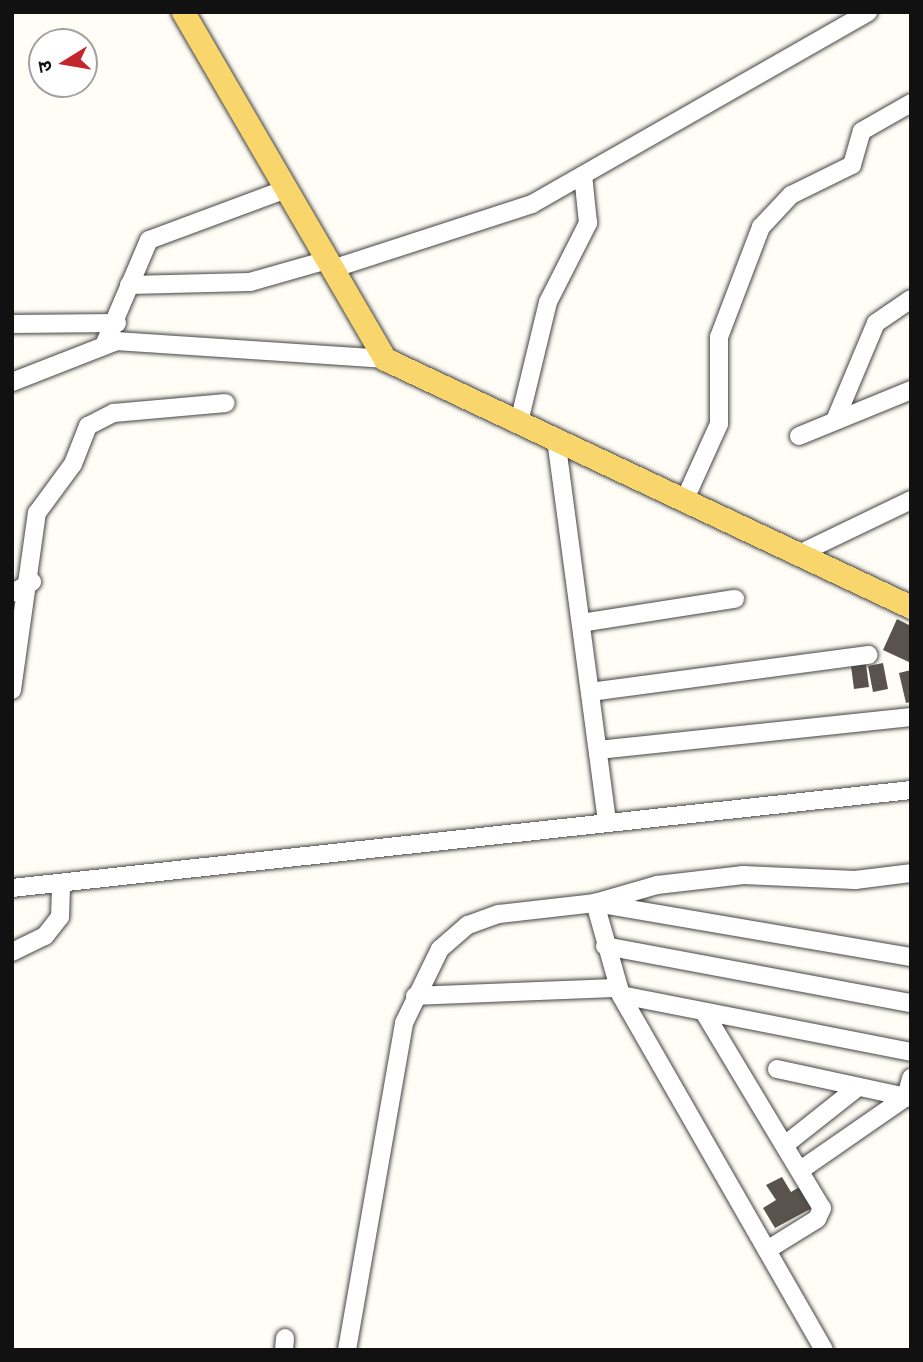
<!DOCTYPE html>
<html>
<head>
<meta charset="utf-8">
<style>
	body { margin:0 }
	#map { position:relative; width:923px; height:1362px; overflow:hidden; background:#fffdf5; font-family:Merriweather,"Noto Sans Devanagari",serif }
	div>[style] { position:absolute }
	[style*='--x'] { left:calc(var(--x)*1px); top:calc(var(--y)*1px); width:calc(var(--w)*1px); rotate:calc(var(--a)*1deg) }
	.building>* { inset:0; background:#5a524d }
	.roads { filter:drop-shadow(0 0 2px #444) drop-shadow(0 0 2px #444) }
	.minor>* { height:18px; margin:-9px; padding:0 9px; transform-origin:9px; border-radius:9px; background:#fff }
	.major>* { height:23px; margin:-11.5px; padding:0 11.5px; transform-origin:11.5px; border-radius:11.5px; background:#f9d66b }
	span { translate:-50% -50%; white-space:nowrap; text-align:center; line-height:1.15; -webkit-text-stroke:7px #fff; paint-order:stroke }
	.frame { position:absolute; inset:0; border:14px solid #111; pointer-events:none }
	.north { position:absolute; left:28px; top:28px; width:70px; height:70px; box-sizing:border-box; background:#fff; border:2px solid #a0a0a0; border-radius:50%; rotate:259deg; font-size:19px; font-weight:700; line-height:28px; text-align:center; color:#111 }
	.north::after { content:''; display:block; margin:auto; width:24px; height:32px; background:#c4262e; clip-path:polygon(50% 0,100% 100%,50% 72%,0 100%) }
</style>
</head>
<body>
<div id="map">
	<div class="building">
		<i style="clip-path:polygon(897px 619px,911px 626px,911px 663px,883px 650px)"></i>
		<i style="clip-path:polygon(883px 663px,888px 689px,873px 692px,868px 666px)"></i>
		<i style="clip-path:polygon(866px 664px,869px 687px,854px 689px,851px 666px)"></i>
		<i style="clip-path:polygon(911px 670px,911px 702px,906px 703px,899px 673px)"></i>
		<i style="clip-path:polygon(782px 1177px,791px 1192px,801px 1186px,814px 1207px,775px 1228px,763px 1208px,776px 1200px,766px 1185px)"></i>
	</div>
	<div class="roads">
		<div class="minor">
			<i style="--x:332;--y:269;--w:210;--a:-18"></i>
			<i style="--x:532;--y:204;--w:387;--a:-29.7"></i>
			<i style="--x:129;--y:285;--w:121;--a:-1.4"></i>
			<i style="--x:250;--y:282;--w:80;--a:-15.9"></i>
			<i style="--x:12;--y:324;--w:105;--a:-0.5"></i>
			<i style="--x:105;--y:343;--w:112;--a:-66.9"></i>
			<i style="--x:149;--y:240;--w:146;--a:-20.4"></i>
			<i style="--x:12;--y:382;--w:113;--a:-21.3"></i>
			<i style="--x:117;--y:341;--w:269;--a:3.8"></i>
			<i style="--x:836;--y:418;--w:103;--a:-67.2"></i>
			<i style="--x:876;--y:323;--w:42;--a:-34.4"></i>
			<i style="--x:519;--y:422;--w:123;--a:-76.4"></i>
			<i style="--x:548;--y:302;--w:89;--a:-63.1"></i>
			<i style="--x:588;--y:223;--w:48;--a:-95.9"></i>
			<i style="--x:799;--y:436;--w:121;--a:-22.3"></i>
			<i style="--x:556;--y:439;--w:387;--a:82.4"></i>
			<i style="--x:685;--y:499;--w:82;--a:-65.6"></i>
			<i style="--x:719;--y:424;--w:87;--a:-90"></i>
			<i style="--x:719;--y:337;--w:118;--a:-69.1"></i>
			<i style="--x:761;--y:227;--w:44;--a:-46.8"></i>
			<i style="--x:791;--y:195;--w:68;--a:-26.2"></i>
			<i style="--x:852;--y:165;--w:35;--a:-74"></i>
			<i style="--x:862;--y:131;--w:56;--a:-29.7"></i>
			<i style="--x:801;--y:553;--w:122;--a:-25.7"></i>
			<i style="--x:12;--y:593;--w:23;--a:-29"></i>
			<i style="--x:581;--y:623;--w:156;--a:-8.9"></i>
			<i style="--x:12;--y:690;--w:179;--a:-82"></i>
			<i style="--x:37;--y:513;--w:61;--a:-53.7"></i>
			<i style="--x:73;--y:464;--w:41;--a:-68.5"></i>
			<i style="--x:88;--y:426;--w:29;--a:-27"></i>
			<i style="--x:114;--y:413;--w:112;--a:-5.1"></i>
			<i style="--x:590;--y:692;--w:281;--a:-7.6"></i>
			<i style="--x:598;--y:750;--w:315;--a:-6"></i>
			<i style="--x:12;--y:888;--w:904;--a:-6.22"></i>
			<i style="--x:605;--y:946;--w:311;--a:10.6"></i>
			<i style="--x:12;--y:952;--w:37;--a:-26"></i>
			<i style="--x:45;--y:936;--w:24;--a:-52"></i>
			<i style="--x:60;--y:917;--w:30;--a:-88"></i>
			<i style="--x:621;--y:995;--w:296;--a:11.1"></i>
			<i style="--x:415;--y:996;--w:203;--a:-2.3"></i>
			<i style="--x:704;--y:1012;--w:229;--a:59"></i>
			<i style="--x:822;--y:1208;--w:12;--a:114"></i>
			<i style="--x:817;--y:1219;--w:59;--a:148.2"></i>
			<i style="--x:777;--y:1069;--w:137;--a:12.2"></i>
			<i style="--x:786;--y:1144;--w:92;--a:-38.4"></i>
			<i style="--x:802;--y:1169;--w:126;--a:-34.7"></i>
			<i style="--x:906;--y:1097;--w:20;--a:-75"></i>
			<i style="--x:284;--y:1350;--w:12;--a:-85"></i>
			<i style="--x:347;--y:1350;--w:332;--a:-80.1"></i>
			<i style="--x:404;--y:1023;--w:82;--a:-64.1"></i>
			<i style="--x:440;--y:949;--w:37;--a:-41"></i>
			<i style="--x:468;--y:925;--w:33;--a:-20"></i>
			<i style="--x:499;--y:914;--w:97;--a:-6.5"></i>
			<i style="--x:595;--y:903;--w:321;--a:9.7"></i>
			<i style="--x:824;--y:1350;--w:409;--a:-119.8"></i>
			<i style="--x:621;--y:995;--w:96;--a:-105.8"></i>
			<i style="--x:595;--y:903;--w:65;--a:-16.2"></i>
			<i style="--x:657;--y:885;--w:87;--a:-6.6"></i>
			<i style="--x:743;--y:875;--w:112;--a:2.6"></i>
			<i style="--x:855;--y:880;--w:56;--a:-7.1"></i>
		</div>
		<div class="major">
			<i style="--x:183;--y:12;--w:402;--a:59.8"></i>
			<i style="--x:385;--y:359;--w:582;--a:25.24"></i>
		</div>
	</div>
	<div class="frame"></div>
	<div class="north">उ</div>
</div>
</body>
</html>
